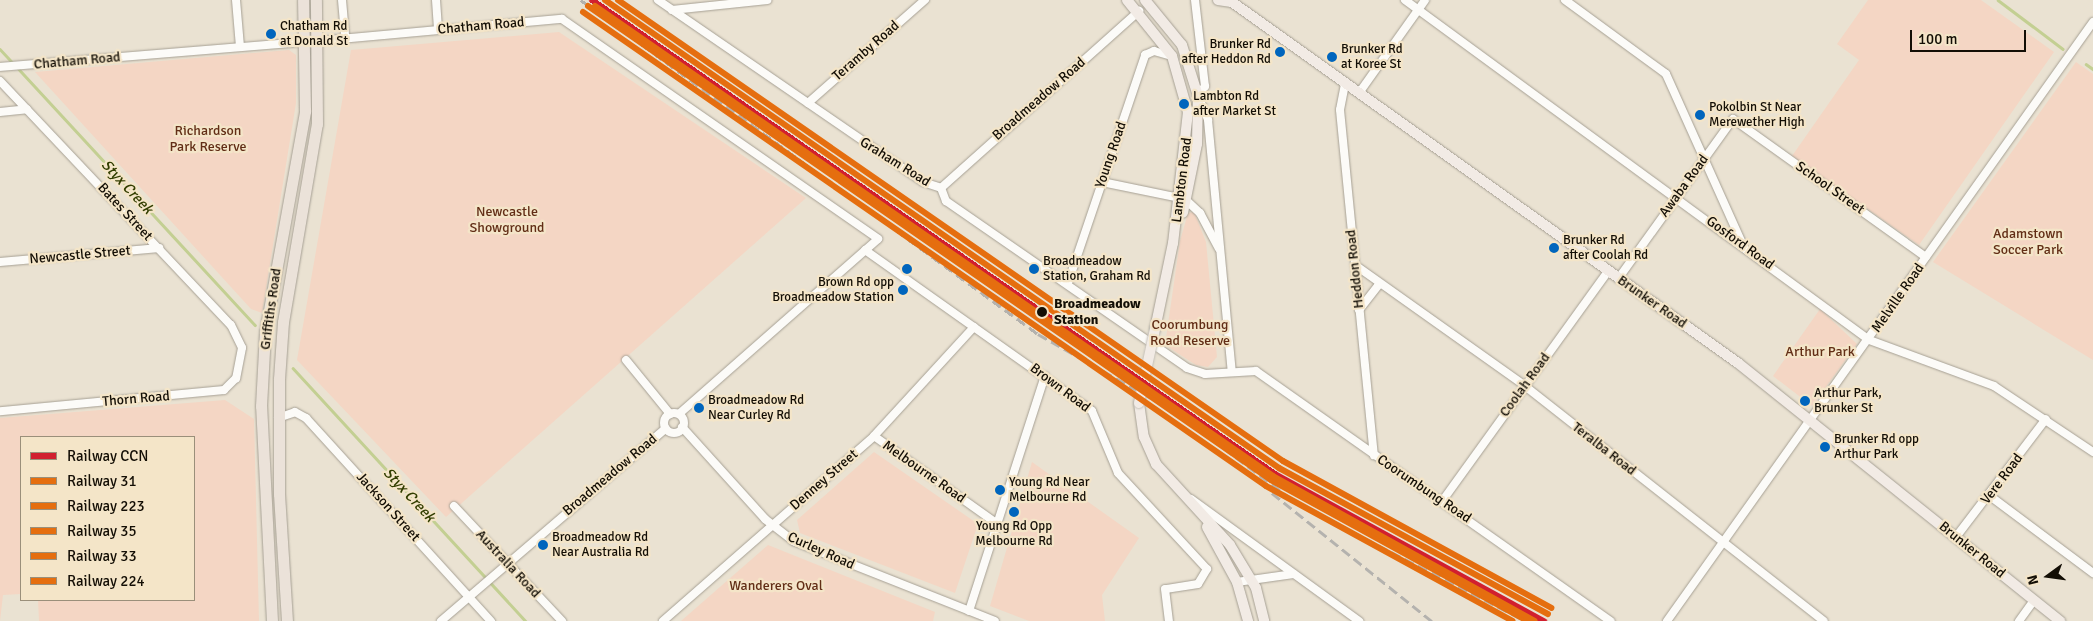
<!DOCTYPE html>
<html>
<head>
<meta charset="utf-8">
<style>
	body { margin:0 }
	#map { position:relative; width:2093px; height:621px; overflow:hidden; background:#eae2d2; font-family:Signika,sans-serif }
	div>[style] { position:absolute }
	[style*='--x'] { left:calc(var(--x)*1px); top:calc(var(--y)*1px); width:calc(var(--w)*1px); rotate:calc(var(--a)*1deg) }
	.green>* { inset:0; background:#f4d6c4 }
	.stream>* { height:2.5px; margin:-1.25px; padding:0 1.25px; transform-origin:1.25px; border-radius:1.25px; background:#c3cf92 }
	.roads { filter:drop-shadow(0 0 1px #a6a094) drop-shadow(0 0 1px #a6a094) }
	.minor>* { height:8px; margin:-4px; padding:0 4px; transform-origin:4px; border-radius:4px; background:#fcfbf8 }
	.minor>.ring { margin:-4px; padding:0; box-sizing:content-box; background:none; border:8px solid #fcfbf8; border-radius:50% }
	.major>* { height:10px; margin:-5px; padding:0 5px; transform-origin:5px; border-radius:5px; background:#f2ebe5 }
	.highway>* { height:11px; margin:-5.5px; padding:0 5.5px; transform-origin:5.5px; border-radius:5.5px; background:#ebe2d9 }
	.rail>* { height:2.5px; margin-top:-1.25px; transform-origin:0; background:repeating-linear-gradient(90deg,#b4b2ae 0 10px,transparent 0 15px) }
	.bridges { filter:drop-shadow(0 0 1px #c4c0b8) drop-shadow(0 0 1px #c4c0b8) }
	.major-bridge>* { height:10px; margin:-5px; padding:0 5px; transform-origin:5px; border-radius:5px; background:#f2ebe5 }
	.rail-1>* { height:6px; margin:-3px; padding:0 3px; transform-origin:3px; border-radius:3px; background:#d11f2f }
	.rail-2>* { height:6px; margin:-3px; padding:0 3px; transform-origin:3px; border-radius:3px; background:#e56e0f }
	.rail-3>* { height:6px; margin:-3px; padding:0 3px; transform-origin:3px; border-radius:3px; background:#e56e0f }
	.rail-4>* { height:6px; margin:-3px; padding:0 3px; transform-origin:3px; border-radius:3px; background:#e56e0f }
	.rail-5>* { height:6px; margin:-3px; padding:0 3px; transform-origin:3px; border-radius:3px; background:#e56e0f }
	.rail-6>* { height:6px; margin:-3px; padding:0 3px; transform-origin:3px; border-radius:3px; background:#e56e0f }
	.dots>* { width:14px; height:14px; translate:-50% -50%; box-sizing:border-box; border:2px solid #f4e5c8; border-radius:50% }
	span { translate:-50% -50%; white-space:nowrap; text-align:center; line-height:1.15; -webkit-text-stroke:4.5px #f4e5c8; paint-order:stroke }
	.bus-label { font-size:13px; color:#130e05 }
	.left { translate:0 -50%; text-align:left }
	.right { translate:-100% -50%; text-align:right }
	.street-label { font-size:14px; color:#130e05 }
	.park-label { font-size:14px; color:#622e16 }
	.stop-label { font-size:14px; color:#130e05; font-weight:700 }
	.water-label { font-size:15px; color:#323e00; font-style:italic }
	.legend { position:absolute; left:20px; top:436px; width:175px; height:165px; box-sizing:border-box; background:#f4e5c8; border:1px solid #9a8f7a; margin:0; padding:6px 9px; list-style:none; font-size:15px; color:#130e05 }
	.legend li { display:flex; align-items:center; gap:10px; height:25px }
	.legend b { width:25px; border:1px solid #9a8f7a }
	.north { position:absolute; left:2023px; top:551px; width:50px; height:50px; -webkit-text-stroke:4px #f4e5c8; paint-order:stroke; rotate:256deg; font-size:14px; font-weight:700; line-height:20px; text-align:center; color:#130e05 }
	.north::after { content:''; display:block; margin:auto; width:18px; height:22px; background:#130e05; clip-path:polygon(50% 0,100% 100%,50% 72%,0 100%) }
	.scale { position:absolute; left:1910px; top:30px; width:116px; height:22px; box-sizing:border-box; border:2px solid #130e05; border-top:0; padding-left:6px; font-size:15px; line-height:18px; white-space:nowrap; color:#130e05; -webkit-text-stroke:4px #f4e5c8; paint-order:stroke }
</style>
</head>
<body>
<div id="map">
	<div class="green">
		<i style="clip-path:polygon(1868px 0,1981px 0,2054px 52px,1919px 245px,1792px 156px,1859px 60px,1837px 44px)"></i>
		<i style="clip-path:polygon(559px 32px,806px 198px,446px 517px,297px 360px,351px 50px)"></i>
		<i style="clip-path:polygon(289px 50px,296px 55px,296px 103px,262px 313px,251px 309px,35px 72px)"></i>
		<i style="clip-path:polygon(2076px 62px,2093px 74px,2093px 360px,1933px 262px)"></i>
		<i style="clip-path:polygon(1194px 212px,1206px 242px,1217px 357px,1208px 367px,1196px 365px,1165px 345px,1180px 241px,1188px 213px)"></i>
		<i style="clip-path:polygon(1820px 309px,1857px 344px,1812px 406px,1773px 376px)"></i>
		<i style="clip-path:polygon(225px 400px,254px 419px,259px 621px,39px 621px,38px 600px,194px 600px,194px 437px,21px 437px,21px 594px,3px 595px,0 621px,0 418px)"></i>
		<i style="clip-path:polygon(874px 452px,978px 524px,955px 593px,800px 533px,797px 520px)"></i>
		<i style="clip-path:polygon(1032px 462px,1139px 538px,1102px 595px,1105px 621px,1029px 621px,990px 606px)"></i>
		<i style="clip-path:polygon(768px 545px,935px 612px,933px 621px,681px 621px)"></i>
	</div>
	<div class="stream">
		<i style="--x:1998;--y:0;--w:81;--a:37"></i>
		<i style="--x:0;--y:49;--w:19;--a:47"></i>
		<i style="--x:2086;--y:64;--w:9;--a:36"></i>
		<i style="--x:17;--y:67;--w:351;--a:47.3"></i>
		<i style="--x:293;--y:368;--w:344;--a:47.4"></i>
	</div>
	<div class="roads">
		<div class="minor">
			<i style="--x:236;--y:0;--w:47;--a:85.1"></i>
			<i style="--x:342;--y:0;--w:38;--a:85"></i>
			<i style="--x:436;--y:0;--w:30;--a:86"></i>
			<i style="--x:658;--y:0;--w:321;--a:34.5"></i>
			<i style="--x:923;--y:182;--w:19;--a:18"></i>
			<i style="--x:1195;--y:0;--w:87;--a:83.4"></i>
			<i style="--x:1205;--y:86;--w:12;--a:125"></i>
			<i style="--x:1198;--y:96;--w:26;--a:67"></i>
			<i style="--x:1208;--y:120;--w:253;--a:84.6"></i>
			<i style="--x:1405;--y:0;--w:575;--a:36.23"></i>
			<i style="--x:1869;--y:340;--w:133;--a:20.2"></i>
			<i style="--x:1994;--y:386;--w:119;--a:33.7"></i>
			<i style="--x:1565;--y:0;--w:125;--a:36.2"></i>
			<i style="--x:1666;--y:74;--w:188;--a:65.8"></i>
			<i style="--x:672;--y:10;--w:96;--a:-6"></i>
			<i style="--x:318;--y:41;--w:245;--a:-5.2"></i>
			<i style="--x:562;--y:19;--w:385;--a:34.8"></i>
			<i style="--x:878;--y:239;--w:265;--a:138.7"></i>
			<i style="--x:0;--y:67;--w:306;--a:-4.7"></i>
			<i style="--x:0;--y:81;--w:336;--a:46.6"></i>
			<i style="--x:231;--y:325;--w:25;--a:64"></i>
			<i style="--x:242;--y:348;--w:31;--a:101"></i>
			<i style="--x:236;--y:378;--w:17;--a:135"></i>
			<i style="--x:224;--y:390;--w:225;--a:174.6"></i>
			<i style="--x:1345;--y:84;--w:26;--a:101"></i>
			<i style="--x:1340;--y:110;--w:347;--a:84.4"></i>
			<i style="--x:1359;--y:93;--w:114;--a:-54.6"></i>
			<i style="--x:808;--y:103;--w:156;--a:-41.4"></i>
			<i style="--x:0;--y:112;--w:27;--a:-6"></i>
			<i style="--x:1102;--y:182;--w:80;--a:11.6"></i>
			<i style="--x:941;--y:188;--w:14;--a:69"></i>
			<i style="--x:946;--y:201;--w:293;--a:34.7"></i>
			<i style="--x:1187;--y:368;--w:19;--a:18"></i>
			<i style="--x:1205;--y:374;--w:51;--a:-3.4"></i>
			<i style="--x:1256;--y:371;--w:434;--a:35.2"></i>
			<i style="--x:941;--y:188;--w:266;--a:-41.8"></i>
			<i style="--x:1187;--y:201;--w:18;--a:43"></i>
			<i style="--x:1200;--y:213;--w:40;--a:62"></i>
			<i style="--x:865;--y:250;--w:278;--a:35.3"></i>
			<i style="--x:1092;--y:411;--w:67;--a:67.2"></i>
			<i style="--x:1118;--y:473;--w:131;--a:47.2"></i>
			<i style="--x:1207;--y:569;--w:17;--a:121"></i>
			<i style="--x:1198;--y:584;--w:33;--a:171"></i>
			<i style="--x:1165;--y:589;--w:32;--a:83"></i>
			<i style="--x:0;--y:262;--w:160;--a:-5"></i>
			<i style="--x:1355;--y:265;--w:209;--a:35.4"></i>
			<i style="--x:1525;--y:386;--w:380;--a:38.2"></i>
			<i style="--x:1618;--y:279;--w:197;--a:-54.3"></i>
			<i style="--x:1733;--y:119;--w:237;--a:35.6"></i>
			<i style="--x:1068;--y:283;--w:241;--a:-71.3"></i>
			<i style="--x:1145;--y:55;--w:10;--a:-24"></i>
			<i style="--x:1154;--y:51;--w:19;--a:16"></i>
			<i style="--x:1359;--y:310;--w:33;--a:-52"></i>
			<i style="--x:626;--y:360;--w:70;--a:50.8"></i>
			<i class="ring" style="left:664px;top:413px;width:12px;height:12px"></i>
			<i style="--x:278;--y:418;--w:18;--a:-19"></i>
			<i style="--x:295;--y:412;--w:13;--a:29"></i>
			<i style="--x:306;--y:418;--w:275;--a:47.7"></i>
			<i style="--x:682;--y:427;--w:124;--a:47.9"></i>
			<i style="--x:765;--y:519;--w:36;--a:38"></i>
			<i style="--x:793;--y:541;--w:217;--a:21.6"></i>
			<i style="--x:874;--y:436;--w:153;--a:35.5"></i>
			<i style="--x:1990;--y:496;--w:129;--a:36.8"></i>
			<i style="--x:1191;--y:499;--w:208;--a:36"></i>
			<i style="--x:1443;--y:500;--w:282;--a:-54.2"></i>
			<i style="--x:454;--y:506;--w:158;--a:46.8"></i>
			<i style="--x:1956;--y:537;--w:148;--a:-52.7"></i>
			<i style="--x:1237;--y:582;--w:57;--a:-8.1"></i>
			<i style="--x:969;--y:611;--w:247;--a:-72.1"></i>
			<i style="--x:441;--y:621;--w:296;--a:-40.6"></i>
			<i style="--x:663;--y:621;--w:281;--a:-41.2"></i>
			<i style="--x:874;--y:436;--w:148;--a:-47.5"></i>
			<i style="--x:1667;--y:621;--w:735;--a:-54.58"></i>
			<i style="--x:2019;--y:621;--w:26;--a:-54"></i>
		</div>
		<div class="major">
			<i style="--x:1127;--y:0;--w:72;--a:51.2"></i>
			<i style="--x:1172;--y:56;--w:58;--a:74.1"></i>
			<i style="--x:1188;--y:112;--w:132;--a:96.5"></i>
			<i style="--x:1173;--y:243;--w:88;--a:101.8"></i>
			<i style="--x:1145;--y:0;--w:58;--a:50.6"></i>
			<i style="--x:1182;--y:45;--w:53;--a:72.6"></i>
			<i style="--x:1198;--y:96;--w:48;--a:91.2"></i>
			<i style="--x:1197;--y:144;--w:70;--a:101.5"></i>
			<i style="--x:1218;--y:0;--w:12;--a:9"></i>
			<i style="--x:1229;--y:0;--w:625;--a:35.5"></i>
			<i style="--x:1738;--y:363;--w:413;--a:38.7"></i>
			<i style="--x:1139;--y:403;--w:34;--a:82"></i>
			<i style="--x:1144;--y:437;--w:30;--a:66"></i>
			<i style="--x:1156;--y:464;--w:110;--a:47.6"></i>
			<i style="--x:1230;--y:545;--w:50;--a:58.8"></i>
			<i style="--x:1256;--y:588;--w:34;--a:76"></i>
			<i style="--x:1207;--y:527;--w:63;--a:61.4"></i>
			<i style="--x:1237;--y:582;--w:41;--a:74.2"></i>
		</div>
		<div class="highway">
			<i style="--x:272;--y:621;--w:215;--a:-92.9"></i>
			<i style="--x:261;--y:406;--w:74;--a:-86.9"></i>
			<i style="--x:265;--y:332;--w:225;--a:-79.7"></i>
			<i style="--x:305;--y:111;--w:111;--a:-91"></i>
			<i style="--x:287;--y:621;--w:127;--a:-93.6"></i>
			<i style="--x:279;--y:494;--w:115;--a:-90"></i>
			<i style="--x:279;--y:379;--w:57;--a:-86"></i>
			<i style="--x:283;--y:322;--w:201;--a:-80.3"></i>
			<i style="--x:317;--y:124;--w:124;--a:-90.5"></i>
		</div>
	</div>
	<div class="rail">
		<i style="--x:581;--y:0;--w:566;--a:36.16"></i>
		<i style="--x:1038;--y:334;--w:159;--a:29.5"></i>
		<i style="--x:1176;--y:412;--w:153;--a:37"></i>
		<i style="--x:1298;--y:504;--w:256;--a:27.2"></i>
		<i style="--x:1272;--y:493;--w:205;--a:38.7"></i>
	</div>
	<div class="bridges">
		<div class="major-bridge">
			<i style="--x:1139;--y:403;--w:76;--a:-77.8"></i>
		</div>
	</div>
	<div class="rail-1">
		<i style="--x:592;--y:0;--w:831;--a:34.76"></i>
		<i style="--x:1275;--y:474;--w:307;--a:28.7"></i>
	</div>
	<div class="rail-2">
		<i style="--x:588;--y:6;--w:831;--a:34.76"></i>
		<i style="--x:1271;--y:480;--w:293;--a:28.8"></i>
	</div>
	<div class="rail-3">
		<i style="--x:605;--y:0;--w:821;--a:34.77"></i>
		<i style="--x:1279;--y:468;--w:306;--a:28.5"></i>
	</div>
	<div class="rail-4">
		<i style="--x:583;--y:12;--w:831;--a:34.76"></i>
		<i style="--x:1266;--y:486;--w:281;--a:28.7"></i>
	</div>
	<div class="rail-5">
		<i style="--x:618;--y:0;--w:809;--a:34.73"></i>
		<i style="--x:1283;--y:461;--w:306;--a:28.7"></i>
	</div>
	<div class="rail-6">
		<i style="--x:595;--y:6;--w:825;--a:34.73"></i>
		<i style="--x:1273;--y:476;--w:299;--a:29"></i>
	</div>
	<div class="dots">
		<i style="left:271px;top:34px;background:#0065bd"></i>
		<i style="left:1280px;top:52px;background:#0065bd"></i>
		<i style="left:1332px;top:57px;background:#0065bd"></i>
		<i style="left:1184px;top:104px;background:#0065bd"></i>
		<i style="left:1700px;top:115px;background:#0065bd"></i>
		<i style="left:1554px;top:248px;background:#0065bd"></i>
		<i style="left:907px;top:269px;background:#0065bd"></i>
		<i style="left:1034px;top:269px;background:#0065bd"></i>
		<i style="left:903px;top:290px;background:#0065bd"></i>
		<i style="left:1042px;top:312px;background:#130e05"></i>
		<i style="left:1805px;top:401px;background:#0065bd"></i>
		<i style="left:699px;top:408px;background:#0065bd"></i>
		<i style="left:1825px;top:447px;background:#0065bd"></i>
		<i style="left:1000px;top:490px;background:#0065bd"></i>
		<i style="left:1014px;top:512px;background:#0065bd"></i>
		<i style="left:543px;top:545px;background:#0065bd"></i>
	</div>
	<div class="bus-label">
		<span class="left" style="left:280px;top:34px">Chatham Rd<br>at Donald St</span>
		<span class="right" style="left:1271px;top:52px">Brunker Rd<br>after Heddon Rd</span>
		<span class="left" style="left:1341px;top:57px">Brunker Rd<br>at Koree St</span>
		<span class="left" style="left:1193px;top:104px">Lambton Rd<br>after Market St</span>
		<span class="left" style="left:1709px;top:115px">Pokolbin St Near<br>Merewether High</span>
		<span class="left" style="left:1563px;top:248px">Brunker Rd<br>after Coolah Rd</span>
		<span class="left" style="left:1043px;top:269px">Broadmeadow<br>Station, Graham Rd</span>
		<span class="right" style="left:894px;top:290px">Brown Rd opp<br>Broadmeadow Station</span>
		<span class="left" style="left:1814px;top:401px">Arthur Park,<br>Brunker St</span>
		<span class="left" style="left:708px;top:408px">Broadmeadow Rd<br>Near Curley Rd</span>
		<span class="left" style="left:1834px;top:447px">Brunker Rd opp<br>Arthur Park</span>
		<span class="left" style="left:1009px;top:490px">Young Rd Near<br>Melbourne Rd</span>
		<span style="left:1014px;top:534px">Young Rd Opp<br>Melbourne Rd</span>
		<span class="left" style="left:552px;top:545px">Broadmeadow Rd<br>Near Australia Rd</span>
	</div>
	<div class="street-label">
		<span style="left:481px;top:26px;rotate:-5deg">Chatham Road</span>
		<span style="left:866px;top:51px;rotate:-41deg">Teramby Road</span>
		<span style="left:77px;top:61px;rotate:-5deg">Chatham Road</span>
		<span style="left:1039px;top:99px;rotate:-41deg">Broadmeadow Road</span>
		<span style="left:1111px;top:155px;rotate:-71deg">Young Road</span>
		<span style="left:895px;top:162px;rotate:32deg">Graham Road</span>
		<span style="left:1182px;top:180px;rotate:-83deg">Lambton Road</span>
		<span style="left:1684px;top:186px;rotate:-54deg">Awaba Road</span>
		<span style="left:1830px;top:188px;rotate:35deg">School Street</span>
		<span style="left:125px;top:212px;rotate:47deg">Bates Street</span>
		<span style="left:1740px;top:243px;rotate:36deg">Gosford Road</span>
		<span style="left:80px;top:255px;rotate:-5deg">Newcastle Street</span>
		<span style="left:1355px;top:269px;rotate:-96deg">Heddon Road</span>
		<span style="left:1898px;top:298px;rotate:-55deg">Melville Road</span>
		<span style="left:1652px;top:302px;rotate:35deg">Brunker Road</span>
		<span style="left:271px;top:309px;rotate:-82deg">Griffiths Road</span>
		<span style="left:1525px;top:385px;rotate:-54deg">Coolah Road</span>
		<span style="left:1060px;top:388px;rotate:37deg">Brown Road</span>
		<span style="left:136px;top:399px;rotate:-5deg">Thorn Road</span>
		<span style="left:1604px;top:449px;rotate:38deg">Teralba Road</span>
		<span style="left:924px;top:472px;rotate:35deg">Melbourne Road</span>
		<span style="left:610px;top:475px;rotate:-40deg">Broadmeadow Road</span>
		<span style="left:2002px;top:479px;rotate:-53deg">Vere Road</span>
		<span style="left:824px;top:480px;rotate:-41deg">Denney Street</span>
		<span style="left:1424px;top:489px;rotate:34deg">Coorumbung Road</span>
		<span style="left:388px;top:507px;rotate:48deg">Jackson Street</span>
		<span style="left:1972px;top:550px;rotate:39deg">Brunker Road</span>
		<span style="left:821px;top:551px;rotate:24deg">Curley Road</span>
		<span style="left:508px;top:564px;rotate:47deg">Australia Road</span>
	</div>
	<div class="park-label">
		<span style="left:208px;top:139px">Richardson<br>Park Reserve</span>
		<span style="left:507px;top:220px">Newcastle<br>Showground</span>
		<span style="left:2028px;top:242px">Adamstown<br>Soccer Park</span>
		<span style="left:1190px;top:333px">Coorumbung<br>Road Reserve</span>
		<span style="left:1820px;top:352px">Arthur Park</span>
		<span style="left:776px;top:586px">Wanderers Oval</span>
	</div>
	<div class="stop-label">
		<span class="left" style="left:1054px;top:312px">Broadmeadow<br>Station</span>
	</div>
	<div class="water-label">
		<span style="left:127px;top:187px;rotate:47deg">Styx Creek</span>
		<span style="left:409px;top:495px;rotate:47deg">Styx Creek</span>
	</div>
	<ul class="legend">
	<li><b style="height:6px;background:#d11f2f"></b>Railway CCN</li>
	<li><b style="height:6px;background:#e56e0f"></b>Railway 31</li>
	<li><b style="height:6px;background:#e56e0f"></b>Railway 223</li>
	<li><b style="height:6px;background:#e56e0f"></b>Railway 35</li>
	<li><b style="height:6px;background:#e56e0f"></b>Railway 33</li>
	<li><b style="height:6px;background:#e56e0f"></b>Railway 224</li>
	</ul>
	<div class="north">N</div>
	<div class="scale">100 m</div>
</div>
</body>
</html>
